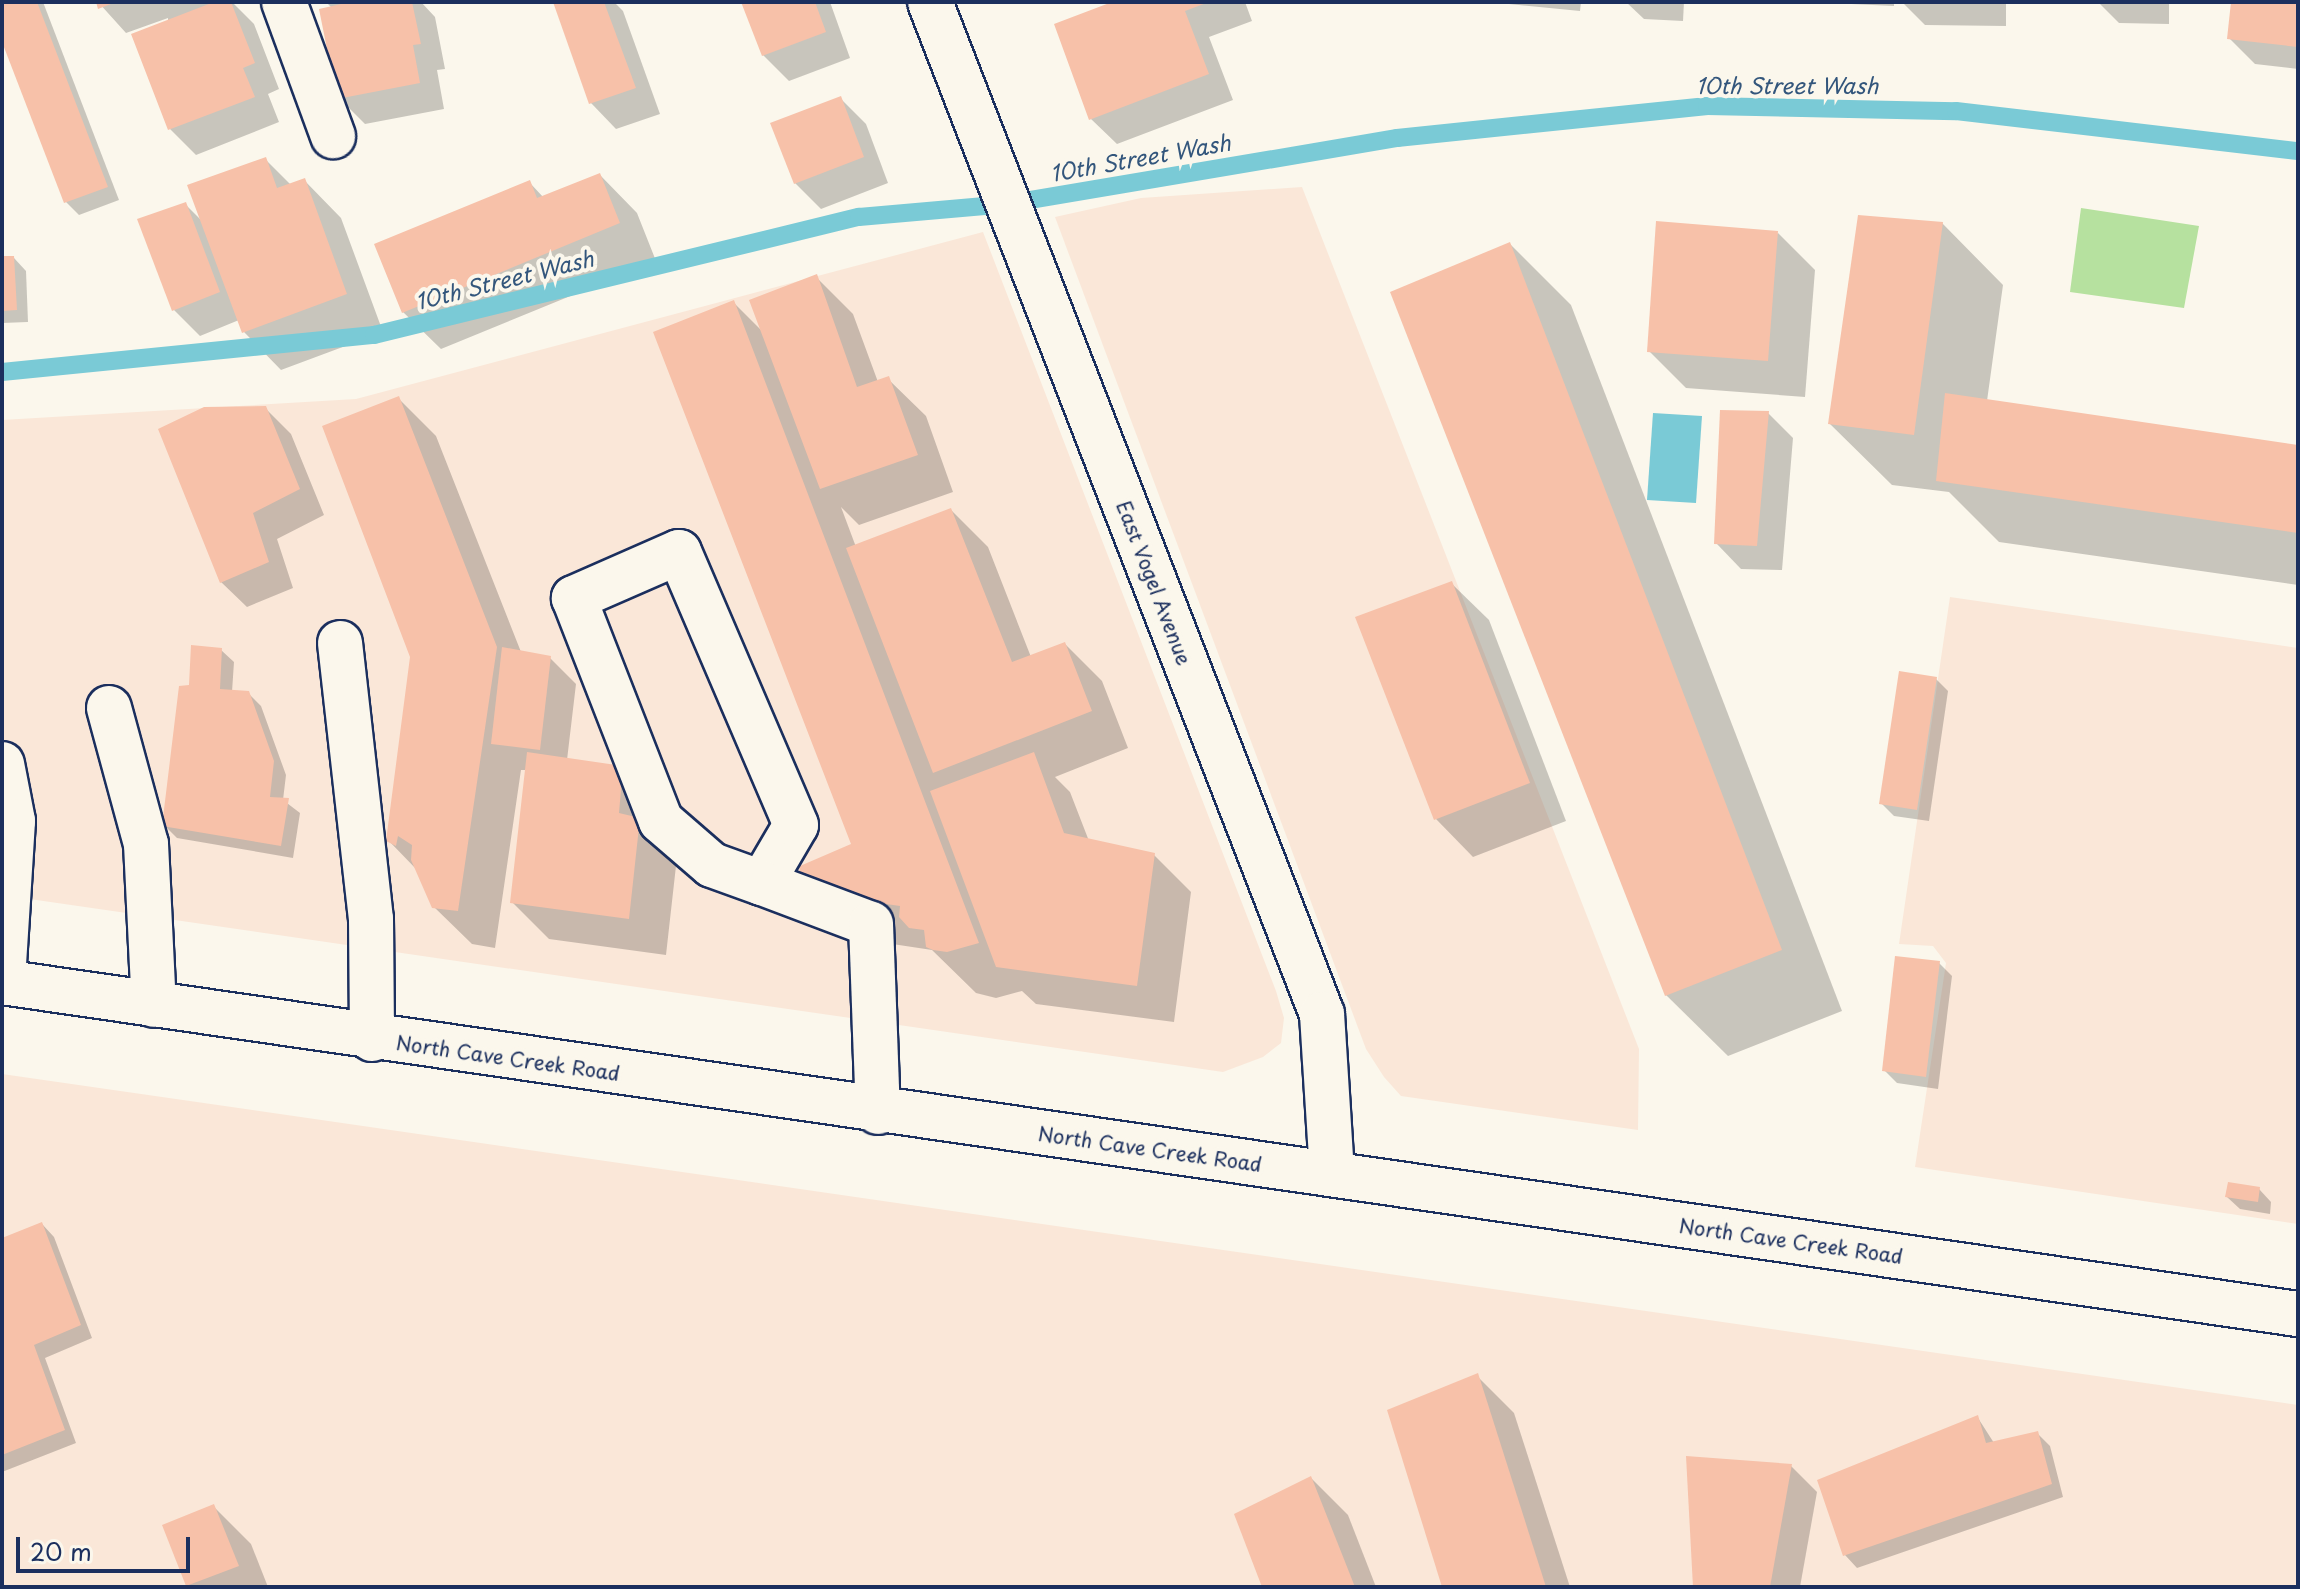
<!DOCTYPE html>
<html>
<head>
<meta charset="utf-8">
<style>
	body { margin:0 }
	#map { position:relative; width:2300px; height:1589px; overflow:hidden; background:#fbf7ec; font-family:"Playpen Sans",sans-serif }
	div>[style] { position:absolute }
	.built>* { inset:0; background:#fae7d8 }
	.green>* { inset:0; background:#b6e19f }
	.water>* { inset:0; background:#7acad6 }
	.shadow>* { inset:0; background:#0003 }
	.stream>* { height:18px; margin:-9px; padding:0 9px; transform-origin:9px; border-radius:9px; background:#7acad6 }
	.building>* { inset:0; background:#f7c1a9 }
	.roads { filter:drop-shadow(2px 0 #1b2f5e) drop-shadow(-2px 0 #1b2f5e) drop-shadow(0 2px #1b2f5e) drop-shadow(0 -2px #1b2f5e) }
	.minor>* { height:44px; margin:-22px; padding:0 22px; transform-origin:22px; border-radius:22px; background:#fbf7ec }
	.major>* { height:44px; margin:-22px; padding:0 22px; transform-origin:22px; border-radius:22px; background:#fbf7ec }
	span { translate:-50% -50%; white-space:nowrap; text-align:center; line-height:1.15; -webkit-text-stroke:8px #fbf7ec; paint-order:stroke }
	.street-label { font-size:20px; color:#1b2f5e }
	.water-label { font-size:22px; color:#33567c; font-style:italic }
	.frame { position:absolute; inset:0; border:4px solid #1b2f5e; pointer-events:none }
	.scale { position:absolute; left:16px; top:1537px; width:174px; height:36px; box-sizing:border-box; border:4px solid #1b2f5e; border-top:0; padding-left:10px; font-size:24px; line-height:28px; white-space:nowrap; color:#1b2f5e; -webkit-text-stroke:6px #fbf7ec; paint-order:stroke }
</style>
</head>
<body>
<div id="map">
	<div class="built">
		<div style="clip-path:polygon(1302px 187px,1639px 1049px,1638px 1130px,1401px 1096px,1384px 1077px,1366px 1049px,1055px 217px,1141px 198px)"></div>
		<div style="clip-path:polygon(983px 232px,1276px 991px,1284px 1018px,1281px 1043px,1263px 1057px,1223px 1072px,2px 895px,2px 420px,356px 399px)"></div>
		<div style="clip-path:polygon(1950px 597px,2298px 648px,2298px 1224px,1915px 1167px,1946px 963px,1933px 946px,1899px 944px)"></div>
		<div style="clip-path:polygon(2px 1074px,2298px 1405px,2298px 1587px,2px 1587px)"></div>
	</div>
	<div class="green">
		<div style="clip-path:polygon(2081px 208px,2199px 226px,2184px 308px,2070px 292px)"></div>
	</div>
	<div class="water">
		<div style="clip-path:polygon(1653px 413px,1702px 416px,1696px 503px,1647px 500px)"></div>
	</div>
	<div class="shadow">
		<div style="clip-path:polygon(2px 2px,43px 2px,119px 200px,79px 215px,66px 202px,2px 36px)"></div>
		<div style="clip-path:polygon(98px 2px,232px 2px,254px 24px,279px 89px,268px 94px,279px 122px,196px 155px,170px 129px,168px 18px,126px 33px)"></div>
		<div style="clip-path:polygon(326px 2px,421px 2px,435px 17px,445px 69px,437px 70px,444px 109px,365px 124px,339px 98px,332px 8px)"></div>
		<div style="clip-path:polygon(555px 2px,614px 2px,623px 11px,660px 114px,616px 129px,591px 103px)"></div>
		<div style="clip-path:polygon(744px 2px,830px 2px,850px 58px,789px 81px,763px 55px)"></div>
		<div style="clip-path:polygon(1118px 2px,1245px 2px,1252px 21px,1209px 37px,1233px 100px,1117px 144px,1091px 119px)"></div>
		<div style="clip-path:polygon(1489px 2px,1581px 2px,1580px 11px)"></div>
		<div style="clip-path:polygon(1626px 2px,1684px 2px,1683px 21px,1644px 19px)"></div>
		<div style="clip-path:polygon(1808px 2px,1894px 2px,1894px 6px)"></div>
		<div style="clip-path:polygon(1902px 2px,2006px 2px,2006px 26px,1925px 25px)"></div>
		<div style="clip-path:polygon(2098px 2px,2169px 2px,2169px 24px,2119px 23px)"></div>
		<div style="clip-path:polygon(2233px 2px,2298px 2px,2298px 69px,2255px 64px,2229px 38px)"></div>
		<div style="clip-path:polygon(840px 98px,866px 124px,888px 183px,821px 209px,795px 183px)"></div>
		<div style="clip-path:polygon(265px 159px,291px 185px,304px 180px,341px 218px,383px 332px,281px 370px,244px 332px,239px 320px,200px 336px,174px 310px,185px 204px,203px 222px)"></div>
		<div style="clip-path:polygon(600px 175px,637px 213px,656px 261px,441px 349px,403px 312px,530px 183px,544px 198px)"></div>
		<div style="clip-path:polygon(1942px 223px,2003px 285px,1987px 401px,2298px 447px,2298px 585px,1999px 542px,1949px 492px,1892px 485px,1830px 424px)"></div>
		<div style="clip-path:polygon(1778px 233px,1815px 270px,1805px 397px,1686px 388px,1649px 351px)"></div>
		<div style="clip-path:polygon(1510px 244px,1571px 305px,1842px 1011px,1728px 1056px,1666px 995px)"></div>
		<div style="clip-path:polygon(2px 258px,14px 258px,26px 271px,28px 322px,2px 323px)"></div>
		<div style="clip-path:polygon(816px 277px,853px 314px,878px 382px,888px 379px,926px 416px,953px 492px,859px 525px,841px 507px,856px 547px,951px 510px,988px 547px,1031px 657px,1065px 644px,1102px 681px,1128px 748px,1055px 777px,1070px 792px,1089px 841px,1154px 855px,1191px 892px,1174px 1022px,1036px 1004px,1022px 991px,996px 998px,976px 993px,932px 950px,846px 937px,854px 845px,733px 302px,762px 331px)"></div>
		<div style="clip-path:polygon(398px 398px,436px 436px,521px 652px,550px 658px,576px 684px,567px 760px,622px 768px,677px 857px,666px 955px,549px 939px,512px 902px,527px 770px,521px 770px,495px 948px,472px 944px,434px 907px,418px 871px,388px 840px,412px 657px)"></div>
		<div style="clip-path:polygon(265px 408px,291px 434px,324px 515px,277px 539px,293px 588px,247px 607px,221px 582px)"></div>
		<div style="clip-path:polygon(1768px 413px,1793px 438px,1782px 570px,1741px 569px,1716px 543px)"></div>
		<div style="clip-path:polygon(1451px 583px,1489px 620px,1566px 821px,1473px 857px,1436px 819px)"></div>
		<div style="clip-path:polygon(221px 650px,234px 662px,232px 692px,248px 693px,261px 706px,286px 775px,283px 800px,300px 813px,293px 858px,177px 838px,164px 825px,191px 687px)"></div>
		<div style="clip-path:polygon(1936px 679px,1948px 691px,1929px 821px,1894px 816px,1881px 803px)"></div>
		<div style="clip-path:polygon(1939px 963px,1952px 976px,1938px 1089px,1897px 1083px,1884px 1070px)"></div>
		<div style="clip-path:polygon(2259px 1189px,2271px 1202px,2270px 1214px,2240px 1209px,2227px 1197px)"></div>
		<div style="clip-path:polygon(42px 1224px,54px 1237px,92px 1338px,45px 1358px,76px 1443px,2px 1472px,2px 1240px)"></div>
		<div style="clip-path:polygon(1477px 1376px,1514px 1413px,1570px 1587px,1444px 1587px)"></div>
		<div style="clip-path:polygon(1978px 1418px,1994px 1443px,2037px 1433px,2050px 1446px,2063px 1497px,1857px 1568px,1845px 1555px)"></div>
		<div style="clip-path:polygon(1791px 1466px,1817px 1492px,1800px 1587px,1695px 1587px)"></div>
		<div style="clip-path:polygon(1311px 1478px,1348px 1515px,1376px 1587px,1264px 1587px)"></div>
		<div style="clip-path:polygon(213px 1506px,251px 1544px,268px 1587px,188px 1585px)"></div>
	</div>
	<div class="stream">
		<div style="left:2px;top:372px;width:374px;rotate:-5.7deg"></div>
		<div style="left:374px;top:335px;width:499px;rotate:-13.7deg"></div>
		<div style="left:859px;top:217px;width:149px;rotate:-5deg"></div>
		<div style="left:1007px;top:204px;width:396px;rotate:-9.6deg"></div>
		<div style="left:1397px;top:138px;width:312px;rotate:-5.9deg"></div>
		<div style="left:1707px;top:106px;width:249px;rotate:1.2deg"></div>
		<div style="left:1956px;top:111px;width:344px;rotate:6.7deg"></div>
	</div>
	<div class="building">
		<div style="clip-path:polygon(2px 2px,37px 2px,108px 187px,64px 203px,2px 42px)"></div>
		<div style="clip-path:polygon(96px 2px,116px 2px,98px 9px)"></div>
		<div style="clip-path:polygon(214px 2px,231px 2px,255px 63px,243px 68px,255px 97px,168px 130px,131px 34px)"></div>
		<div style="clip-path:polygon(350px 2px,412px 2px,421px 44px,413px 45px,420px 83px,337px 99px,319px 9px)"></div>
		<div style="clip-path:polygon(553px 2px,604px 2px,636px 88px,589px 104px)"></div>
		<div style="clip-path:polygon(741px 2px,815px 2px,826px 32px,762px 56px)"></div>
		<div style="clip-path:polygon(1112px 2px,1209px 2px,1185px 11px,1209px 74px,1089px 120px,1054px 24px)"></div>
		<div style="clip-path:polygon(2231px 2px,2298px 2px,2298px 47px,2227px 39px)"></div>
		<div style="clip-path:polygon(841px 96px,864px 157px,794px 184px,770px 123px)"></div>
		<div style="clip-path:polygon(266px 157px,277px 188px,305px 178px,347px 294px,242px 333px,187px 185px)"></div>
		<div style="clip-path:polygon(600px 173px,620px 223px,402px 313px,374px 244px,530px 180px,537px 198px)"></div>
		<div style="clip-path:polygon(186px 202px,220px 292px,172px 311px,137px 219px)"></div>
		<div style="clip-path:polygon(1858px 215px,1943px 222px,1914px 435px,1828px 424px)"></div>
		<div style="clip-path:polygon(1656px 221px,1778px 231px,1768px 361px,1647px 352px)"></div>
		<div style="clip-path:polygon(1510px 242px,1782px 950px,1665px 996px,1390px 292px)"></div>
		<div style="clip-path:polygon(2px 256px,14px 256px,17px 310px,2px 311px)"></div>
		<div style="clip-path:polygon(817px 274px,857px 387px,889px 376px,918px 455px,820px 489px,749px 300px)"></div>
		<div style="clip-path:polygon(734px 300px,979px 943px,947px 952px,933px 950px,926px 947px,924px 930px,909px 928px,899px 917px,900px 906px,797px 891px,800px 866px,851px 844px,653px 332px)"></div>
		<div style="clip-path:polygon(1945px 393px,2298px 445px,2298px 533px,1936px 481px)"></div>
		<div style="clip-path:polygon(399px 396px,497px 647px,458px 911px,432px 908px,411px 860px,412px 845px,398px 836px,396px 846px,386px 841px,410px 657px,322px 426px)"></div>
		<div style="clip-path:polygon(266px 406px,300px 489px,253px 513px,269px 562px,220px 583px,158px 429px,204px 407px)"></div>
		<div style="clip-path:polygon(1720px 410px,1769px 411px,1757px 546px,1714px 544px)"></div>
		<div style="clip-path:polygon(951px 508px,1012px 662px,1065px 642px,1092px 711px,933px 773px,846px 548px)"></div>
		<div style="clip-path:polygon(1452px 581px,1530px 783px,1434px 820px,1355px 617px)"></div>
		<div style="clip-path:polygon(191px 645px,222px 648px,220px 689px,249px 691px,274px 761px,270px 797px,289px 798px,281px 846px,162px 826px,179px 686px,189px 685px)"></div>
		<div style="clip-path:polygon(502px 647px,551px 656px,540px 750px,491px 744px)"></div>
		<div style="clip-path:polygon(1899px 671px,1937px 677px,1917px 810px,1879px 804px)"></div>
		<div style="clip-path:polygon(527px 752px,623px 766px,619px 813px,640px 818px,629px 919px,510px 903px)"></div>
		<div style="clip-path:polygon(1034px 752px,1064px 833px,1155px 853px,1137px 986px,996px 967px,930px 791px)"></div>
		<div style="clip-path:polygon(1895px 956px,1940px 961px,1926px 1077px,1882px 1071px)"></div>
		<div style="clip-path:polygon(2228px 1182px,2260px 1187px,2258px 1202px,2225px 1197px)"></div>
		<div style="clip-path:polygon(42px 1222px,81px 1325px,34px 1345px,65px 1430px,2px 1455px,2px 1238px)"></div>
		<div style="clip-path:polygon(1478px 1373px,1546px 1587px,1442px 1587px,1387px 1410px)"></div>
		<div style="clip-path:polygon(1978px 1415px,1986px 1443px,2038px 1431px,2052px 1484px,1843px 1556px,1817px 1480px)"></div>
		<div style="clip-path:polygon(1686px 1456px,1792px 1464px,1770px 1587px,1693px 1587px)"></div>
		<div style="clip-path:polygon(1311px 1476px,1355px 1587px,1262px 1587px,1234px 1514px)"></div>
		<div style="clip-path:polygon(214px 1504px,239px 1566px,186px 1586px,162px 1525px)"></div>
	</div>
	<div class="roads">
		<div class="minor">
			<div style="left:284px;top:2px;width:143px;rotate:69.9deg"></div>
			<div style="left:930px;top:2px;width:1085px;rotate:68.83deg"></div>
			<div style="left:1322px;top:1014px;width:160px;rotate:86.4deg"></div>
			<div style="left:340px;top:643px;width:278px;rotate:83.6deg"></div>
			<div style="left:371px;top:919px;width:120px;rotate:89.5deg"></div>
			<div style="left:109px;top:708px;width:141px;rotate:74.8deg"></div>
			<div style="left:146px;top:844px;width:161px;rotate:87.2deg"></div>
			<div style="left:2px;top:764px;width:58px;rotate:79.1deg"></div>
			<div style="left:13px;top:821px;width:161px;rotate:93.6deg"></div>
			<div style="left:762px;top:883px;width:67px;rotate:-59.6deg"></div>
			<div style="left:796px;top:825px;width:297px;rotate:-113.2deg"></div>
			<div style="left:679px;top:552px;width:115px;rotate:156.3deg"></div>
			<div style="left:574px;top:598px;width:239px;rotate:68.7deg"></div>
			<div style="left:661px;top:821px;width:67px;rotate:40.8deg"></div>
			<div style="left:712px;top:865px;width:53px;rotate:19.8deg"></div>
			<div style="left:762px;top:883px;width:116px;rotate:20.6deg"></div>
			<div style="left:871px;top:924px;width:188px;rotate:87.9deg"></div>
		</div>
		<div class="major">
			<div style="left:2px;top:982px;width:2320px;rotate:8.23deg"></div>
		</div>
	</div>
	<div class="street-label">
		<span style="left:1154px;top:583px;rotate:69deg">East Vogel Avenue</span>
		<span style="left:508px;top:1058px;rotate:8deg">North Cave Creek Road</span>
		<span style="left:1150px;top:1149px;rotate:8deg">North Cave Creek Road</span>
		<span style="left:1791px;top:1241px;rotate:8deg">North Cave Creek Road</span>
	</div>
	<div class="water-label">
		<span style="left:1787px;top:85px">10th Street Wash</span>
		<span style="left:1140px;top:157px;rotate:-10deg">10th Street Wash</span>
		<span style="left:504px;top:279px;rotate:-14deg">10th Street Wash</span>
	</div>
	<div class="frame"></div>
	<div class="scale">20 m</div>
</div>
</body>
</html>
